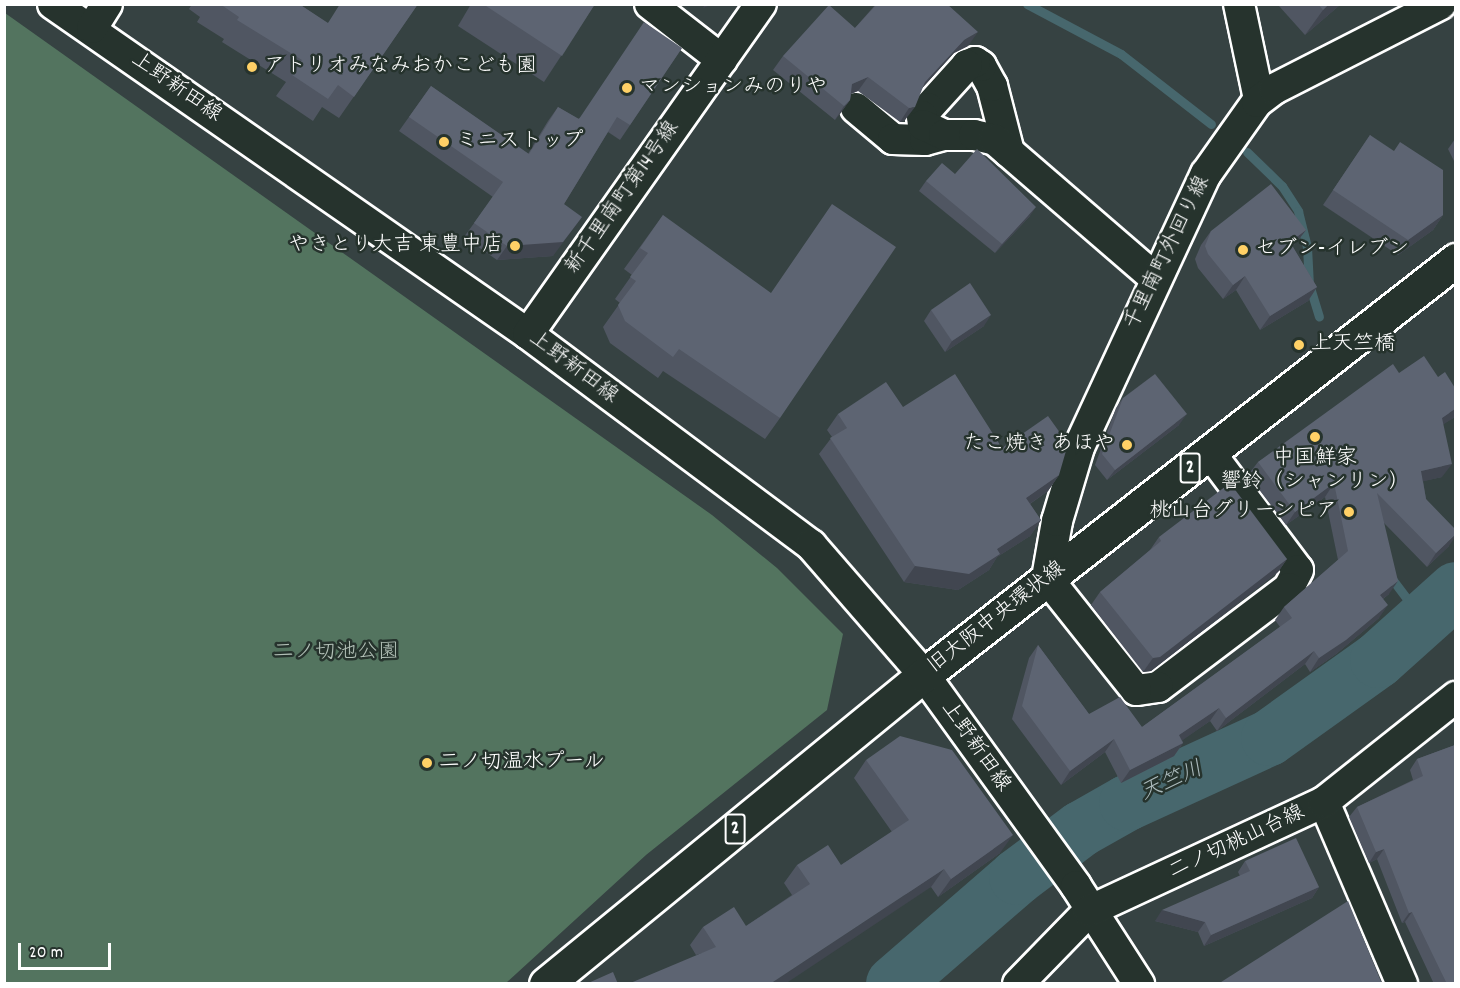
<!DOCTYPE html>
<html>
<head>
<meta charset="utf-8">
<style>
	body { margin:0 }
	#map { position:relative; width:1460px; height:988px; overflow:hidden; background:#364242; font-family:Dekko,"Klee One",sans-serif }
	div>[style] { position:absolute }
	.green>* { inset:0; background:#53745f }
	.stream>* { height:9px; margin:-4.5px; padding:0 4.5px; transform-origin:4.5px; border-radius:4.5px; background:#47676d }
	.river>* { height:56px; margin:-28px; padding:0 28px; transform-origin:28px; border-radius:28px; background:#47676d }
	.roads { filter:drop-shadow(2px 0 #fff) drop-shadow(-2px 0 #fff) drop-shadow(0 2px #fff) drop-shadow(0 -2px #fff) }
	.minor>* { height:30px; margin:-15px; padding:0 15px; transform-origin:15px; border-radius:15px; background:#26332d }
	.major>* { height:33px; margin:-16.5px; padding:0 16.5px; transform-origin:16.5px; border-radius:16.5px; background:#26332d }
	.wall>* { inset:0; background:#505662 }
	.shaded-wall>* { inset:0; background:#414650 }
	.building>* { inset:0; background:#5d6472 }
	.dots>* { width:16px; height:16px; translate:-50% -50%; box-sizing:border-box; border:3px solid #26332d; border-radius:50% }
	span { translate:-50% -50%; white-space:nowrap; text-align:center; line-height:1.15; -webkit-text-stroke:5px #26332d; paint-order:stroke }
	.shield-label span { padding:2px 4px; background:#26332d; border:2px solid; border-radius:4px; -webkit-text-stroke-width:0 }
	.shield-label { font-size:20px; color:#fff; font-weight:700 }
	.poi-label { font-size:21px; color:#fff }
	.left { translate:0 -50%; text-align:left }
	.right { translate:-100% -50%; text-align:right }
	.street-label { font-size:21px; color:#fff }
	.park-label { font-size:21px; color:#b2c0b7 }
	.water-label { font-size:22px; color:#acbbbd; font-style:italic }
	.frame { position:absolute; inset:0; border:6px solid #fff; pointer-events:none }
	.scale { position:absolute; left:18px; top:943px; width:93px; height:27px; box-sizing:border-box; border:3px solid #fff; border-top:0; padding-left:8px; font-size:18px; line-height:21px; white-space:nowrap; color:#fff; -webkit-text-stroke:4px #26332d; paint-order:stroke }
</style>
</head>
<body>
<div id="map">
	<div class="green">
		<div style="clip-path:polygon(5px 13px,712px 515px,777px 568px,843px 634px,827px 710px,646px 855px,506px 983px,5px 983px)"></div>
	</div>
	<div class="stream">
		<div style="left:1027px;top:4px;width:106px;rotate:28deg"></div>
		<div style="left:1121px;top:54px;width:114px;rotate:37.9deg"></div>
		<div style="left:1247px;top:152px;width:49px;rotate:44.2deg"></div>
		<div style="left:1282px;top:186px;width:30px;rotate:57deg"></div>
		<div style="left:1298px;top:211px;width:37px;rotate:76deg"></div>
		<div style="left:1307px;top:247px;width:37px;rotate:87deg"></div>
		<div style="left:1309px;top:284px;width:34px;rotate:73deg"></div>
		<div style="left:1389px;top:575px;width:56px;rotate:52.9deg"></div>
	</div>
	<div class="river">
		<div style="left:894px;top:984px;width:163px;rotate:-41deg"></div>
		<div style="left:1017px;top:877px;width:80px;rotate:-36.9deg"></div>
		<div style="left:1081px;top:829px;width:53px;rotate:-29.5deg"></div>
		<div style="left:1127px;top:803px;width:156px;rotate:-24.6deg"></div>
		<div style="left:1269px;top:738px;width:134px;rotate:-35.6deg"></div>
		<div style="left:1378px;top:660px;width:105px;rotate:-41.9deg"></div>
	</div>
	<div class="roads">
		<div class="minor">
			<div style="left:53px;top:4px;width:578px;rotate:34.79deg"></div>
			<div style="left:528px;top:334px;width:353px;rotate:36.7deg"></div>
			<div style="left:811px;top:545px;width:172px;rotate:49deg"></div>
			<div style="left:924px;top:675px;width:260px;rotate:54.2deg"></div>
			<div style="left:1076px;top:886px;width:117px;rotate:57.3deg"></div>
			<div style="left:650px;top:4px;width:91px;rotate:37.9deg"></div>
			<div style="left:1239px;top:4px;width:97px;rotate:78.1deg"></div>
			<div style="left:92px;top:28px;width:28px;rotate:-58deg"></div>
			<div style="left:856px;top:108px;width:48px;rotate:40deg"></div>
			<div style="left:893px;top:139px;width:32px;rotate:2deg"></div>
			<div style="left:925px;top:140px;width:20px;rotate:-15deg"></div>
			<div style="left:1009px;top:152px;width:68px;rotate:-104.4deg"></div>
			<div style="left:992px;top:86px;width:23px;rotate:-119deg"></div>
			<div style="left:981px;top:66px;width:7px;rotate:-146deg"></div>
			<div style="left:975px;top:62px;width:9px;rotate:159deg"></div>
			<div style="left:967px;top:65px;width:58px;rotate:132.2deg"></div>
			<div style="left:928px;top:108px;width:10px;rotate:127deg"></div>
			<div style="left:922px;top:116px;width:9px;rotate:84deg"></div>
			<div style="left:923px;top:125px;width:23px;rotate:25deg"></div>
			<div style="left:944px;top:135px;width:30px"></div>
			<div style="left:974px;top:135px;width:22px;rotate:13deg"></div>
			<div style="left:995px;top:140px;width:211px;rotate:40.8deg"></div>
			<div style="left:528px;top:334px;width:404px;rotate:-54.8deg"></div>
			<div style="left:1210px;top:453px;width:146px;rotate:53.1deg"></div>
			<div style="left:1298px;top:570px;width:20px;rotate:117deg"></div>
			<div style="left:1289px;top:588px;width:164px;rotate:142.9deg"></div>
			<div style="left:1158px;top:687px;width:22px;rotate:172deg"></div>
			<div style="left:1136px;top:690px;width:143px;rotate:-128.5deg"></div>
			<div style="left:1047px;top:578px;width:58px;rotate:-80deg"></div>
			<div style="left:1057px;top:521px;width:77px;rotate:-73.4deg"></div>
			<div style="left:1079px;top:447px;width:301px;rotate:-65.1deg"></div>
			<div style="left:1206px;top:174px;width:88px;rotate:-54.7deg"></div>
			<div style="left:1257px;top:102px;width:21px;rotate:-37deg"></div>
			<div style="left:1274px;top:89px;width:187px;rotate:-27deg"></div>
			<div style="left:1324px;top:802px;width:198px;rotate:66.8deg"></div>
			<div style="left:1018px;top:984px;width:102px;rotate:-45.8deg"></div>
			<div style="left:1089px;top:911px;width:259px;rotate:-24.9deg"></div>
			<div style="left:1324px;top:802px;width:169px;rotate:-38.5deg"></div>
		</div>
		<div class="major">
			<div style="left:546px;top:984px;width:488px;rotate:-39.3deg"></div>
			<div style="left:924px;top:675px;width:675px;rotate:-37.96deg"></div>
		</div>
	</div>
	<div class="wall">
		<div style="clip-path:polygon(192px 4px,299px 4px,327px 23px,418px 4px,339px 118px,322px 107px,313px 121px,276px 96px,286px 82px,222px 42px,224px 39px,197px 22px,200px 17px,189px 9px)"></div>
		<div style="clip-path:polygon(471px 4px,595px 4px,544px 82px,458px 26px)"></div>
		<div style="clip-path:polygon(876px 4px,947px 4px,968px 46px,954px 53px,922px 88px,905px 120px,900px 122px,858px 91px,851px 94px,850px 100px,835px 120px,773px 70px,783px 56px,855px 28px)"></div>
		<div style="clip-path:polygon(1280px 4px,1341px 4px,1305px 35px,1279px 6px)"></div>
		<div style="clip-path:polygon(682px 48px,620px 140px,608px 132px,564px 204px,553px 256px,497px 260px,464px 237px,493px 197px,399px 131px,431px 86px,528px 154px,548px 121px,558px 107px,578px 119px)"></div>
		<div style="clip-path:polygon(1370px 135px,1443px 215px,1433px 230px,1398px 255px,1323px 205px)"></div>
		<div style="clip-path:polygon(1455px 139px,1455px 163px,1448px 149px)"></div>
		<div style="clip-path:polygon(955px 174px,1030px 216px,995px 253px,919px 191px,926px 181px)"></div>
		<div style="clip-path:polygon(663px 215px,780px 418px,765px 439px,663px 371px,658px 378px,610px 343px,603px 327px,620px 303px,615px 299px,632px 275px,624px 269px)"></div>
		<div style="clip-path:polygon(1306px 230px,1296px 243px,1292px 246px,1317px 287px,1308px 301px,1260px 330px,1236px 290px,1223px 299px,1198px 268px,1195px 259px,1201px 245px,1211px 231px)"></div>
		<div style="clip-path:polygon(931px 310px,984px 326px,945px 352px,924px 321px)"></div>
		<div style="clip-path:polygon(1399px 373px,1455px 417px,1443px 424px,1442px 477px,1423px 481px,1426px 499px,1449px 546px,1427px 567px,1384px 523px,1389px 594px,1383px 599px,1379px 618px,1336px 654px,1310px 672px,1305px 664px,1217px 731px,1210px 721px,1182px 740px,1183px 743px,1174px 756px,1121px 783px,1105px 752px,1061px 785px,1012px 719px,1029px 658px,1038px 645px,1089px 714px,1142px 727px,1280px 627px,1275px 620px,1284px 607px,1338px 560px,1325px 497px,1286px 525px,1248px 475px,1258px 462px)"></div>
		<div style="clip-path:polygon(1123px 398px,1179px 425px,1107px 480px,1095px 465px,1116px 408px)"></div>
		<div style="clip-path:polygon(903px 407px,1002px 448px,1059px 475px,1048px 491px,1030px 504px,1041px 520px,1030px 536px,997px 557px,989px 570px,958px 590px,904px 582px,819px 454px,832px 437px,827px 430px,838px 414px)"></div>
		<div style="clip-path:polygon(1159px 537px,1287px 559px,1278px 572px,1151px 671px,1143px 672px,1091px 605px,1100px 592px,1150px 550px)"></div>
		<div style="clip-path:polygon(1455px 745px,1455px 984px,1434px 984px,1405px 922px,1402px 923px,1377px 859px,1369px 863px,1349px 817px,1357px 807px,1413px 780px,1410px 770px,1417px 759px)"></div>
		<div style="clip-path:polygon(866px 760px,1000px 853px,938px 897px,931px 887px,696px 955px,690px 945px,703px 927px,746px 926px,792px 895px,784px 883px,797px 865px,841px 865px,892px 832px,854px 778px)"></div>
		<div style="clip-path:polygon(1245px 861px,1319px 887px,1312px 898px,1204px 946px,1198px 932px,1155px 921px,1240px 876px,1238px 872px)"></div>
	</div>
	<div class="shaded-wall">
		<div style="clip-path:polygon(705px 4px,713px 4px,703px 8px)"></div>
		<div style="clip-path:polygon(1329px 4px,1341px 4px,1305px 35px,1323px 10px)"></div>
		<div style="clip-path:polygon(978px 32px,968px 46px,954px 53px,915px 96px,925px 82px,964px 40px)"></div>
		<div style="clip-path:polygon(868px 77px,858px 91px,842px 97px,852px 84px)"></div>
		<div style="clip-path:polygon(850px 100px,840px 114px,835px 120px,844px 106px)"></div>
		<div style="clip-path:polygon(915px 107px,905px 120px,900px 122px,909px 108px)"></div>
		<div style="clip-path:polygon(1036px 207px,1030px 216px,995px 253px,1002px 244px)"></div>
		<div style="clip-path:polygon(1443px 215px,1433px 230px,1398px 255px,1408px 240px)"></div>
		<div style="clip-path:polygon(582px 217px,553px 256px,497px 260px,507px 246px)"></div>
		<div style="clip-path:polygon(1306px 230px,1296px 243px,1280px 256px,1290px 242px)"></div>
		<div style="clip-path:polygon(1245px 276px,1236px 290px,1223px 299px,1233px 285px)"></div>
		<div style="clip-path:polygon(1317px 287px,1308px 301px,1260px 330px,1270px 316px)"></div>
		<div style="clip-path:polygon(991px 315px,984px 326px,945px 352px,952px 341px)"></div>
		<div style="clip-path:polygon(1455px 409px,1455px 417px,1433px 431px,1442px 418px)"></div>
		<div style="clip-path:polygon(1187px 414px,1179px 425px,1107px 480px,1115px 470px)"></div>
		<div style="clip-path:polygon(1452px 464px,1442px 477px,1412px 484px,1421px 471px)"></div>
		<div style="clip-path:polygon(1059px 475px,1048px 491px,1015px 514px,1026px 498px)"></div>
		<div style="clip-path:polygon(1334px 483px,1325px 497px,1286px 525px,1295px 512px)"></div>
		<div style="clip-path:polygon(1041px 520px,1030px 536px,997px 557px,989px 570px,958px 590px,904px 582px,915px 566px,997px 549px)"></div>
		<div style="clip-path:polygon(1455px 535px,1455px 537px,1449px 546px,1427px 567px,1436px 553px)"></div>
		<div style="clip-path:polygon(1287px 559px,1278px 572px,1151px 671px,1143px 672px,1153px 658px)"></div>
		<div style="clip-path:polygon(1398px 581px,1389px 594px,1371px 608px,1380px 595px)"></div>
		<div style="clip-path:polygon(1388px 605px,1379px 618px,1336px 654px,1310px 672px,1319px 658px)"></div>
		<div style="clip-path:polygon(1314px 651px,1305px 664px,1217px 731px,1226px 718px)"></div>
		<div style="clip-path:polygon(1219px 708px,1210px 721px,1170px 749px,1179px 735px)"></div>
		<div style="clip-path:polygon(1114px 739px,1105px 752px,1061px 785px,1070px 771px)"></div>
		<div style="clip-path:polygon(1183px 743px,1174px 756px,1121px 783px,1130px 770px)"></div>
		<div style="clip-path:polygon(1013px 835px,1000px 853px,938px 897px,951px 879px)"></div>
		<div style="clip-path:polygon(1384px 849px,1377px 859px,1369px 863px,1376px 852px)"></div>
		<div style="clip-path:polygon(944px 869px,931px 887px,785px 984px,770px 984px)"></div>
		<div style="clip-path:polygon(1319px 887px,1312px 898px,1204px 946px,1211px 935px)"></div>
		<div style="clip-path:polygon(1162px 910px,1205px 922px,1198px 932px,1155px 921px)"></div>
		<div style="clip-path:polygon(1412px 912px,1405px 922px,1402px 923px,1409px 913px)"></div>
	</div>
	<div class="building">
		<div style="clip-path:polygon(220px 4px,299px 4px,328px 23px,340px 4px,418px 4px,354px 97px,338px 85px,328px 99px,292px 75px,302px 60px,237px 20px,239px 17px)"></div>
		<div style="clip-path:polygon(483px 4px,595px 4px,562px 56px)"></div>
		<div style="clip-path:polygon(877px 4px,947px 4px,978px 32px,964px 40px,925px 82px,915px 107px,909px 108px,868px 77px,852px 84px,850px 100px,844px 106px,783px 56px,829px 5px,855px 28px)"></div>
		<div style="clip-path:polygon(1318px 4px,1329px 4px,1323px 10px)"></div>
		<div style="clip-path:polygon(644px 22px,682px 48px,630px 125px,617px 117px,564px 204px,582px 217px,563px 242px,507px 246px,474px 223px,503px 182px,409px 117px,431px 86px,529px 154px,558px 107px,579px 119px)"></div>
		<div style="clip-path:polygon(1370px 135px,1394px 151px,1400px 142px,1443px 170px,1443px 215px,1408px 240px,1333px 190px)"></div>
		<div style="clip-path:polygon(977px 149px,1036px 207px,1002px 244px,926px 181px,942px 163px,955px 174px)"></div>
		<div style="clip-path:polygon(1271px 184px,1306px 230px,1290px 242px,1317px 287px,1270px 316px,1245px 276px,1233px 285px,1208px 254px,1205px 246px,1211px 231px)"></div>
		<div style="clip-path:polygon(832px 204px,896px 247px,780px 418px,679px 349px,673px 357px,625px 321px,618px 305px,636px 281px,630px 277px,648px 253px,640px 248px,663px 215px,771px 293px)"></div>
		<div style="clip-path:polygon(970px 283px,991px 315px,952px 341px,931px 310px)"></div>
		<div style="clip-path:polygon(1424px 356px,1438px 377px,1445px 372px,1455px 388px,1455px 409px,1442px 418px,1452px 464px,1421px 471px,1426px 499px,1455px 529px,1455px 535px,1436px 553px,1377px 493px,1398px 581px,1380px 595px,1388px 605px,1346px 640px,1319px 658px,1314px 651px,1226px 718px,1219px 708px,1179px 735px,1183px 743px,1130px 770px,1114px 739px,1070px 771px,1022px 706px,1038px 645px,1089px 714px,1120px 697px,1142px 727px,1292px 618px,1284px 607px,1348px 551px,1334px 483px,1295px 512px,1258px 462px,1393px 364px,1399px 373px)"></div>
		<div style="clip-path:polygon(955px 374px,1002px 448px,1048px 416px,1068px 444px,1059px 475px,1026px 498px,1041px 520px,997px 549px,1000px 554px,969px 574px,915px 566px,830px 438px,847px 428px,838px 414px,886px 382px,903px 407px)"></div>
		<div style="clip-path:polygon(1155px 374px,1187px 414px,1115px 470px,1102px 454px,1123px 398px)"></div>
		<div style="clip-path:polygon(1230px 483px,1287px 559px,1160px 657px,1153px 658px,1100px 592px,1161px 541px,1159px 537px)"></div>
		<div style="clip-path:polygon(900px 736px,952px 750px,1013px 835px,951px 879px,944px 869px,770px 984px,628px 984px,716px 947px,703px 927px,734px 907px,746px 926px,810px 884px,797px 865px,828px 845px,841px 865px,909px 820px,866px 760px)"></div>
		<div style="clip-path:polygon(1455px 745px,1455px 984px,1447px 984px,1412px 912px,1409px 913px,1384px 849px,1376px 852px,1357px 807px,1423px 776px,1417px 759px)"></div>
		<div style="clip-path:polygon(1296px 838px,1319px 887px,1211px 935px,1205px 922px,1162px 910px,1250px 871px,1245px 861px)"></div>
		<div style="clip-path:polygon(1348px 901px,1382px 984px,1218px 984px)"></div>
		<div style="clip-path:polygon(613px 972px,618px 984px,586px 984px)"></div>
	</div>
	<div class="dots">
		<div style="left:252px;top:67px;background:#ffd166"></div>
		<div style="left:627px;top:88px;background:#ffd166"></div>
		<div style="left:444px;top:142px;background:#ffd166"></div>
		<div style="left:515px;top:246px;background:#ffd166"></div>
		<div style="left:1243px;top:250px;background:#ffd166"></div>
		<div style="left:1299px;top:345px;background:#ffd166"></div>
		<div style="left:1315px;top:437px;background:#ffd166"></div>
		<div style="left:1127px;top:445px;background:#ffd166"></div>
		<div style="left:1349px;top:512px;background:#ffd166"></div>
		<div style="left:427px;top:763px;background:#ffd166"></div>
	</div>
	<div class="shield-label">
		<span style="left:1190px;top:468px">2</span>
		<span style="left:735px;top:829px">2</span>
	</div>
	<div class="poi-label">
		<span class="left" style="left:264px;top:67px">アトリオみなみおかこども園</span>
		<span class="left" style="left:639px;top:88px">マンションみのりや</span>
		<span class="left" style="left:456px;top:142px">ミニストップ</span>
		<span class="right" style="left:503px;top:246px">やきとり大吉 東豊中店</span>
		<span class="left" style="left:1255px;top:250px">セブン-イレブン</span>
		<span class="left" style="left:1311px;top:345px">上天竺橋</span>
		<span class="right" style="left:1115px;top:445px">たこ焼き あほや</span>
		<span style="left:1315px;top:471px">中国鮮家<br>響鈴（シャンリン）</span>
		<span class="right" style="left:1337px;top:512px">桃山台グリーンピア</span>
		<span class="left" style="left:439px;top:763px">二ノ切温水プール</span>
	</div>
	<div class="street-label">
		<span style="left:176px;top:88px;rotate:35deg">上野新田線</span>
		<span style="left:623px;top:198px;rotate:-55deg">新千里南町第14号線</span>
		<span style="left:1168px;top:253px;rotate:-64deg">千里南町外回り線</span>
		<span style="left:573px;top:368px;rotate:37deg">上野新田線</span>
		<span style="left:997px;top:618px;rotate:-38deg">旧大阪中央環状線</span>
		<span style="left:975px;top:747px;rotate:55deg">上野新田線</span>
		<span style="left:1237px;top:843px;rotate:-25deg">二ノ切桃山台線</span>
	</div>
	<div class="park-label">
		<span style="left:336px;top:653px">二ノ切池公園</span>
	</div>
	<div class="water-label">
		<span style="left:1172px;top:782px;rotate:-24deg">天竺川</span>
	</div>
	<div class="frame"></div>
	<div class="scale">20 m</div>
</div>
</body>
</html>
